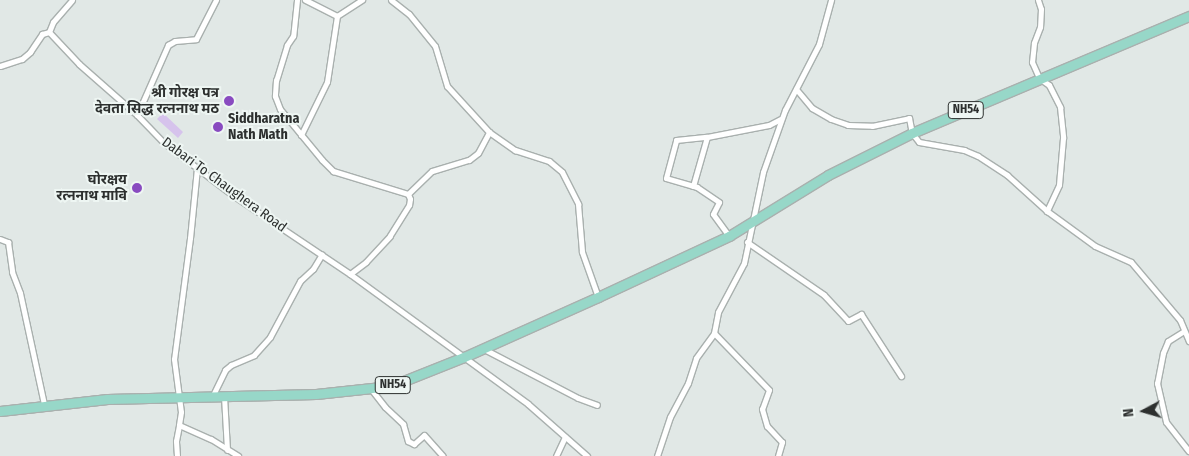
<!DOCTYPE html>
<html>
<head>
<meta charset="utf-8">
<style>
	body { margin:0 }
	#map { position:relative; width:1189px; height:456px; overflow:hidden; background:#e1e8e6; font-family:"Fira Sans Condensed","Noto Sans Devanagari",sans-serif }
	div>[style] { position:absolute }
	.green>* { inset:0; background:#d6c3ec }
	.roads { filter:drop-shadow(1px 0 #a9b0ae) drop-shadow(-1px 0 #a9b0ae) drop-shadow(0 1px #a9b0ae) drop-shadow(0 -1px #a9b0ae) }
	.street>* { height:5px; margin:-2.5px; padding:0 2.5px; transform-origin:2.5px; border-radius:2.5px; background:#fff }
	.primary>* { height:9px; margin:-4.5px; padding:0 4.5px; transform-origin:4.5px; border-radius:4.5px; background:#97d7c8 }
	.dots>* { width:14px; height:14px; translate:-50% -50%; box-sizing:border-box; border:2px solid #eef6f3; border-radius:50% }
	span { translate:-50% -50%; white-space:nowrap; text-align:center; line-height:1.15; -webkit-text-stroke:4px #eef6f3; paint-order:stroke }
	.shield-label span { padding:1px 4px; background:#eef6f3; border:1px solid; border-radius:4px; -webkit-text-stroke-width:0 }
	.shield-label { font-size:12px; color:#2d302f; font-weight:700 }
	.poi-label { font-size:14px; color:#2d302f; font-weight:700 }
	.right { translate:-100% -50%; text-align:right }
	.left { translate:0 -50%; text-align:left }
	.street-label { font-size:14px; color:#2d302f }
	.north { position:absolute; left:1119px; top:386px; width:50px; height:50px; -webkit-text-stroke:4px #eef6f3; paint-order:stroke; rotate:264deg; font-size:14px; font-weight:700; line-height:20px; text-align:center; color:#2d302f }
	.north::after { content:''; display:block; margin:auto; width:18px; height:22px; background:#2d302f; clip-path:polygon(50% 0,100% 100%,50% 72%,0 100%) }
</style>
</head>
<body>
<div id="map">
	<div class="green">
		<div style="clip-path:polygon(163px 113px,183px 132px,178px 138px,157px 119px)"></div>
	</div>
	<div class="roads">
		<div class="street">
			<div style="left:297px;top:0;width:36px;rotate:96deg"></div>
			<div style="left:293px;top:36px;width:11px;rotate:124deg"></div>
			<div style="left:287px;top:45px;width:37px;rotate:107deg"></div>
			<div style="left:276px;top:80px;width:16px;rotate:94deg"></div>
			<div style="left:275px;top:96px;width:14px;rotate:69deg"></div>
			<div style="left:280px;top:109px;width:66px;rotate:50.5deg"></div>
			<div style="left:322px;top:160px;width:16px;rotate:45deg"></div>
			<div style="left:333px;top:171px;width:78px;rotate:17deg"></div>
			<div style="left:408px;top:194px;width:5px;rotate:68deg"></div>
			<div style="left:410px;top:199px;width:6px;rotate:99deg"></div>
			<div style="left:409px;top:205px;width:36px;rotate:122deg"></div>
			<div style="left:390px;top:236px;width:35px;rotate:133deg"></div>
			<div style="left:366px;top:262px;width:20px;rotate:143deg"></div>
			<div style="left:391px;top:0;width:23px;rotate:38deg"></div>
			<div style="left:409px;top:14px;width:41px;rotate:50.9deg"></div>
			<div style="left:435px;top:46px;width:42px;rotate:73.3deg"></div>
			<div style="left:447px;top:86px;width:62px;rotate:47.6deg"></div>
			<div style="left:489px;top:132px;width:32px;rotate:35deg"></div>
			<div style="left:515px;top:150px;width:36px;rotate:18deg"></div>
			<div style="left:549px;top:161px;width:17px;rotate:40deg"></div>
			<div style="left:562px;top:172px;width:36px;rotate:63deg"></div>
			<div style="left:578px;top:204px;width:48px;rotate:85.2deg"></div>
			<div style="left:582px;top:252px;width:48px;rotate:70.4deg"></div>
			<div style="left:1038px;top:0;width:9px;rotate:72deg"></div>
			<div style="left:1041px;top:9px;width:18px;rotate:93deg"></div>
			<div style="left:1040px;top:27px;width:17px;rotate:111deg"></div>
			<div style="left:1034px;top:43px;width:19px;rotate:96deg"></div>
			<div style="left:1032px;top:62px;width:17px;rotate:66deg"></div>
			<div style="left:1039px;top:78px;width:12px;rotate:35deg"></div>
			<div style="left:1049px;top:85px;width:25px;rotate:63deg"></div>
			<div style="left:1060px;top:107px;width:31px;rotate:84deg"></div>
			<div style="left:1063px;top:138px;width:47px;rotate:94.9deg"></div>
			<div style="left:1059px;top:185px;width:29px;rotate:115deg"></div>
			<div style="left:337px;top:16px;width:30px;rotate:-33deg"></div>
			<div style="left:49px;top:32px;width:11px;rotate:-68deg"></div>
			<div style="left:53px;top:22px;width:29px;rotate:-49deg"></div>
			<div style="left:0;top:66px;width:23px;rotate:-18deg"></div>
			<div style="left:22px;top:59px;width:11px;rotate:-41deg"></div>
			<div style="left:30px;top:52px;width:22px;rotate:-56deg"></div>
			<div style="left:42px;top:34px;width:7px;rotate:-16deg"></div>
			<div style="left:49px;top:32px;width:44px;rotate:46.8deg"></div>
			<div style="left:79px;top:64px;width:77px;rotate:41.3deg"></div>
			<div style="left:137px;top:115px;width:37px;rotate:46deg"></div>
			<div style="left:163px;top:142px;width:89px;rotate:37.3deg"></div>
			<div style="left:234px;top:196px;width:140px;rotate:33.9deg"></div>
			<div style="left:350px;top:274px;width:220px;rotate:36.1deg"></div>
			<div style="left:528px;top:404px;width:79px;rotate:41.4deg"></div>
			<div style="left:796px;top:89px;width:25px;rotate:50deg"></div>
			<div style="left:812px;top:108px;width:22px;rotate:30deg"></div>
			<div style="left:831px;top:119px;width:18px;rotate:19deg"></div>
			<div style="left:848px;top:125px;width:24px;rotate:2deg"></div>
			<div style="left:872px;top:126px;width:38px;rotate:-12deg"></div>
			<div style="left:909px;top:118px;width:15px;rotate:79deg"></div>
			<div style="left:912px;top:133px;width:11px;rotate:52deg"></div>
			<div style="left:919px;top:142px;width:46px;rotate:10.1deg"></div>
			<div style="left:964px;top:150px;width:15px;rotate:23deg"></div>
			<div style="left:978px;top:156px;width:35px;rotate:33deg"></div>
			<div style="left:1007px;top:175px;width:54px;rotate:42deg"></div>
			<div style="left:1047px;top:211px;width:59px;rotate:36.1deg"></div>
			<div style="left:1095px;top:246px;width:39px;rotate:24deg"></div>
			<div style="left:1131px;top:262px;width:76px;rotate:49.8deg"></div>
			<div style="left:1180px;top:320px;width:23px;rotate:67deg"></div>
			<div style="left:137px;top:115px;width:77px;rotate:-66.1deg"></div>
			<div style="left:168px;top:45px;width:8px;rotate:-30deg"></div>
			<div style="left:175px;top:41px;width:21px;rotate:-5deg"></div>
			<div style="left:196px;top:39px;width:44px;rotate:-62.9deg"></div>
			<div style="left:301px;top:135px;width:59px;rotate:-63.9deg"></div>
			<div style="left:327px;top:82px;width:67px;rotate:-81.4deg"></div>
			<div style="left:337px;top:16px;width:36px;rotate:-153deg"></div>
			<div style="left:197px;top:168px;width:70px;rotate:95.7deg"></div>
			<div style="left:190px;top:238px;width:122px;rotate:97.5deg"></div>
			<div style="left:174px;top:359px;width:53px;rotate:82.5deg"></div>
			<div style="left:181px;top:412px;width:13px;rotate:99deg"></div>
			<div style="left:179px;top:425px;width:35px;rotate:24deg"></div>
			<div style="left:211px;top:439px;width:32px;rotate:32deg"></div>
			<div style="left:693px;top:186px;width:51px;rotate:-74.1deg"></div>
			<div style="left:408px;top:194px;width:33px;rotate:-44deg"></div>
			<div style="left:432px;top:171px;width:39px;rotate:-17deg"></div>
			<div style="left:469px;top:160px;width:11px;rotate:-38deg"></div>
			<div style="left:478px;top:153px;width:24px;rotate:-62deg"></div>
			<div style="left:729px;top:236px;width:27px;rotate:-126deg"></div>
			<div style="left:713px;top:214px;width:13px;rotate:-63deg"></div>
			<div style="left:719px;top:202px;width:27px;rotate:-146deg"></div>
			<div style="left:697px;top:187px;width:32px;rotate:-164deg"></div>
			<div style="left:666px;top:178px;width:39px;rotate:-75deg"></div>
			<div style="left:676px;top:140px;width:31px;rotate:-6deg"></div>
			<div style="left:707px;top:137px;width:63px;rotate:-11deg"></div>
			<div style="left:769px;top:125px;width:13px;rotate:-27deg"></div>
			<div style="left:0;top:239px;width:9px;rotate:21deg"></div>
			<div style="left:8px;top:242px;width:30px;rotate:82deg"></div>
			<div style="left:12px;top:272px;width:22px;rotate:69deg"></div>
			<div style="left:20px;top:293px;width:114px;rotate:77.8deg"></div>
			<div style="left:747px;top:242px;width:93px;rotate:34.5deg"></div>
			<div style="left:824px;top:295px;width:35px;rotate:47deg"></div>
			<div style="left:848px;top:321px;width:15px;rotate:-28deg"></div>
			<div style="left:861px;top:314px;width:74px;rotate:57.2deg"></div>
			<div style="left:1184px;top:331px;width:19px;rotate:148deg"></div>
			<div style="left:1168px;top:341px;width:13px;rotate:113deg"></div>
			<div style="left:1163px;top:353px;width:31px;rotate:101deg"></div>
			<div style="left:1157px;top:383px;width:40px;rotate:77deg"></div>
			<div style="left:1166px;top:422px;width:37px;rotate:52deg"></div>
			<div style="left:714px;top:333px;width:79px;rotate:46deg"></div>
			<div style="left:769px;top:390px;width:20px;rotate:110deg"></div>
			<div style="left:762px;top:409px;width:18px;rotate:74deg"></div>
			<div style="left:767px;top:426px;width:22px;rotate:47deg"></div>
			<div style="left:782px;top:442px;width:15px;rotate:106deg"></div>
			<div style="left:482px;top:348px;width:108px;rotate:27.5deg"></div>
			<div style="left:578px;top:398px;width:20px;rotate:20deg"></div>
			<div style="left:371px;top:389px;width:23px;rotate:52deg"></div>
			<div style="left:385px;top:407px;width:25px;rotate:43deg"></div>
			<div style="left:403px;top:424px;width:18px;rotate:74deg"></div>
			<div style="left:408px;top:441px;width:7px;rotate:27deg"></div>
			<div style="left:414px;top:444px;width:13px;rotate:-42deg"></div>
			<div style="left:424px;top:435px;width:28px;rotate:48deg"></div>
			<div style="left:213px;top:395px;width:28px;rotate:-64deg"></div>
			<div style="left:225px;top:370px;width:8px;rotate:-40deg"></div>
			<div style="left:231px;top:365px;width:25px;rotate:-23deg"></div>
			<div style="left:254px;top:355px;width:24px;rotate:-48deg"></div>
			<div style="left:270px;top:337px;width:64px;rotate:-61.8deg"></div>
			<div style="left:300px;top:281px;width:18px;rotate:-43deg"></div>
			<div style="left:313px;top:269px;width:17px;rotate:-59deg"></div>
			<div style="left:224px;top:396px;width:54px;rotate:86.8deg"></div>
			<div style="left:177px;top:456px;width:15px;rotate:-94deg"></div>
			<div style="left:176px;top:441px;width:16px;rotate:-79deg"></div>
			<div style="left:556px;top:456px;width:21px;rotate:-65deg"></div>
			<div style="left:657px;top:456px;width:41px;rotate:-71.6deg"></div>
			<div style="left:670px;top:417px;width:38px;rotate:-62deg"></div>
			<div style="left:688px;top:383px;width:26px;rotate:-72deg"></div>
			<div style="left:696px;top:358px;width:31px;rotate:-54deg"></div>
			<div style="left:714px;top:333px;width:21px;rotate:-79deg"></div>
			<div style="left:718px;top:312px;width:55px;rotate:-62deg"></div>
			<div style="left:744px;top:263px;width:93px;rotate:-78.2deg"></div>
			<div style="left:763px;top:172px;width:66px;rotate:-70.5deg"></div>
			<div style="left:785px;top:110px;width:74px;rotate:-62.7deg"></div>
			<div style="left:819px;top:44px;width:46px;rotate:-74.7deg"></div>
		</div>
		<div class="primary">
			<div style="left:0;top:411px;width:108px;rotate:-6.4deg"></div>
			<div style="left:107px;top:399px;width:209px;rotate:-1.4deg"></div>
			<div style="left:316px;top:394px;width:75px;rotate:-6.1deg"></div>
			<div style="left:391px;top:386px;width:79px;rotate:-21.7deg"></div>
			<div style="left:464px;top:357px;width:147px;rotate:-24.1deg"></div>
			<div style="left:598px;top:297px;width:145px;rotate:-25deg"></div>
			<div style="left:729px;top:236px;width:116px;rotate:-31.6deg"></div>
			<div style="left:828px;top:175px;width:94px;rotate:-26.6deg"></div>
			<div style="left:912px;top:133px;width:301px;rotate:-22.9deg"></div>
		</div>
	</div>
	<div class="dots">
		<div style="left:229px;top:101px;background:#894bc0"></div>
		<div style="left:218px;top:127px;background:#894bc0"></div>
		<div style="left:137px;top:188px;background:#894bc0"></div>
	</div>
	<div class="shield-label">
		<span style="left:966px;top:110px">NH54</span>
		<span style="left:393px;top:385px">NH54</span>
	</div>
	<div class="poi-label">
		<span class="right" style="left:219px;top:101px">श्री गोरक्ष पत्र<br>देवता सिद्ध रत्ननाथ मठ</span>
		<span class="left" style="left:228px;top:127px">Siddharatna<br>Nath Math</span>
		<span class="right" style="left:127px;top:188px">घोरक्षय<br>रत्ननाथ मावि</span>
	</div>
	<div class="street-label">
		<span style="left:224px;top:185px;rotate:36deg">Dabari To Chaughera Road</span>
	</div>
	<div class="north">N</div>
</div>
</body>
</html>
